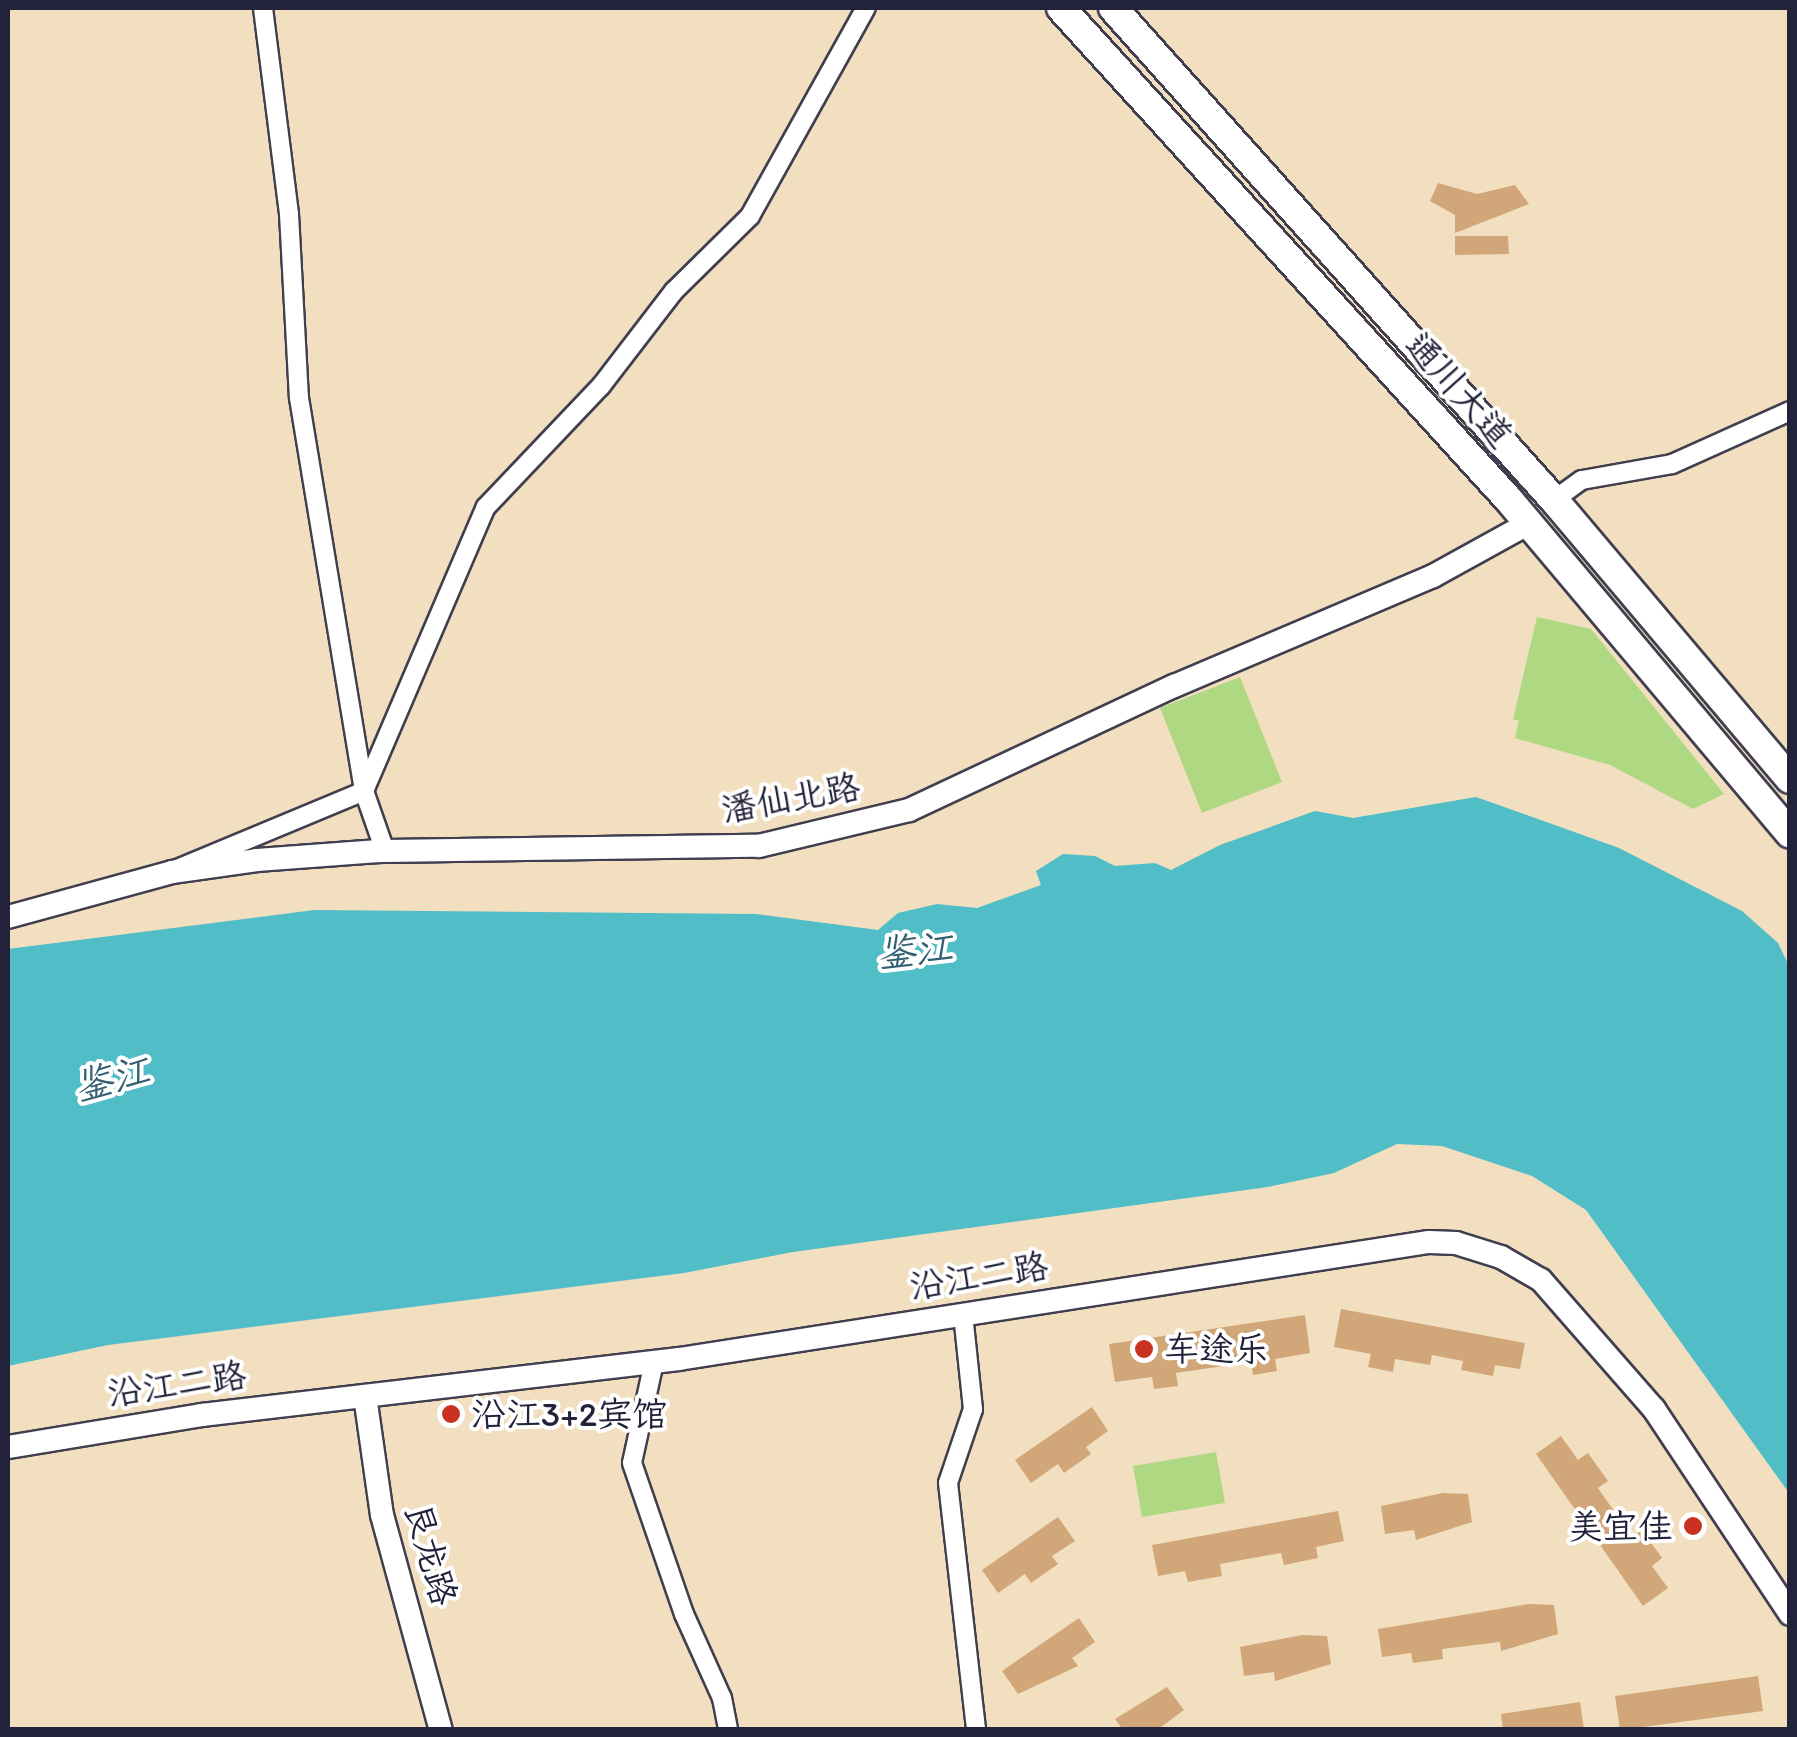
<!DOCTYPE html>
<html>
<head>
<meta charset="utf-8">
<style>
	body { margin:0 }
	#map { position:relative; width:1797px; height:1737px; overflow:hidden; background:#f1dfc0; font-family:Itim,"LXGW WenKai TC",sans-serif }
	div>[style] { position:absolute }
	.green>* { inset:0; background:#afd883 }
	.water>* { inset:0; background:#50bdc7 }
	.building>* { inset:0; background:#d1a77a }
	.roads { filter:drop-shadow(2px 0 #413e4f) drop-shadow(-2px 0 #413e4f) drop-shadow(0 2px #413e4f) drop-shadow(0 -2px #413e4f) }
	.minor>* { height:18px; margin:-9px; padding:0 9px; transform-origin:9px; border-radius:9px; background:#fff }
	.tertiary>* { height:22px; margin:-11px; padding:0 11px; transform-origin:11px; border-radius:11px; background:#fff }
	.primary>* { height:28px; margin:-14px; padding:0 14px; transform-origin:14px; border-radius:14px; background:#fff }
	.dots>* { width:28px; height:28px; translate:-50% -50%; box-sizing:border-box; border:5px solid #fff; border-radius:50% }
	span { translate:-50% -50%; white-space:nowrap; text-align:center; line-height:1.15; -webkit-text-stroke:8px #fff; paint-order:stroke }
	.street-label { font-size:35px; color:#22223b }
	.poi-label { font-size:35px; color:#22223b }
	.left { translate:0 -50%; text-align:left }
	.right { translate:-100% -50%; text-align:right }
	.water-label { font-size:38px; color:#346073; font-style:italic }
	.frame { position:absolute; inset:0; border:10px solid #22223b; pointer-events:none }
</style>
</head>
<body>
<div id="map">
	<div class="green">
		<div style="clip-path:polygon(1537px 617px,1591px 629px,1724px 794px,1693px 809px,1610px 765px,1515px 738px,1519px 721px,1513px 719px)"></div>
		<div style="clip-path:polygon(1240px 677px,1282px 782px,1202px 813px,1160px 708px)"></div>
		<div style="clip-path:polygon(1216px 1452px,1225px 1503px,1142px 1517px,1133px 1466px)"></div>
	</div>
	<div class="water">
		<div style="clip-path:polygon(1476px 797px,1619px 848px,1742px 911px,1778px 943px,1789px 966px,1789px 1493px,1586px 1210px,1532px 1176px,1442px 1146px,1397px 1144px,1334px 1173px,1268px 1187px,793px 1252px,684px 1273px,108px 1345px,8px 1366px,8px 949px,314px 910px,756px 914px,878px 930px,898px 913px,937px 904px,977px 908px,1041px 885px,1036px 871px,1063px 854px,1095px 856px,1115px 866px,1155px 863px,1171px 870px,1220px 845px,1315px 811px,1353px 818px)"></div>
	</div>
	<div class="building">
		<div style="clip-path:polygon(1438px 183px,1477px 194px,1515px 185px,1529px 204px,1455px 233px,1455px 215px,1430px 201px)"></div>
		<div style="clip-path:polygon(1455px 236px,1508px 236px,1509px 254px,1455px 255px)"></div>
		<div style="clip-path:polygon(1341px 1309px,1525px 1343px,1520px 1369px,1495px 1365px,1493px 1376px,1461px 1370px,1463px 1361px,1432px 1355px,1430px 1365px,1395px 1359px,1393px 1372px,1368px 1367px,1371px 1354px,1334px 1347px)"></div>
		<div style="clip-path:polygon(1305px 1315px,1310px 1353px,1275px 1359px,1277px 1371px,1253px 1375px,1251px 1362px,1176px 1373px,1178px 1386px,1154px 1389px,1152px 1377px,1115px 1382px,1109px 1344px)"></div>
		<div style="clip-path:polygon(1092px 1407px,1108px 1431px,1086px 1447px,1091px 1454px,1064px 1473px,1058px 1464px,1031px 1483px,1015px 1460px)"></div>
		<div style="clip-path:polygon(1561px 1436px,1578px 1460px,1588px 1453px,1608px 1481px,1598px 1488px,1632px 1537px,1642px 1530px,1662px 1558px,1652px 1566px,1668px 1588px,1643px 1606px,1536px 1454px)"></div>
		<div style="clip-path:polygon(1443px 1493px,1468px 1494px,1472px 1522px,1416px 1540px,1414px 1530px,1385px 1534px,1381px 1506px)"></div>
		<div style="clip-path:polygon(1338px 1511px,1344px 1541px,1316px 1547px,1318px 1558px,1284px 1565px,1281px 1553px,1220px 1564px,1222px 1576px,1188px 1582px,1185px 1571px,1158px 1576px,1152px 1545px)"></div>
		<div style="clip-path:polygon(1058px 1517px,1075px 1541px,1052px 1556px,1058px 1564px,1031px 1583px,1025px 1574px,998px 1593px,982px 1570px)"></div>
		<div style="clip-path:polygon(1529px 1604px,1554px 1605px,1558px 1634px,1501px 1651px,1500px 1642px,1442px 1649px,1443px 1659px,1413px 1663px,1411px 1653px,1382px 1657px,1378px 1629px)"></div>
		<div style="clip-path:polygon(1079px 1618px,1095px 1642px,1072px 1658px,1078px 1666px,1018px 1694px,1002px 1671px)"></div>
		<div style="clip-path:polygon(1302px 1635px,1327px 1636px,1331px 1664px,1275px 1681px,1274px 1672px,1244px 1676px,1240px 1647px)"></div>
		<div style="clip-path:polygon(1758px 1676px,1763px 1711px,1620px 1730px,1615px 1696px)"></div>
		<div style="clip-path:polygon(1167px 1687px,1184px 1710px,1157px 1730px,1123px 1730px,1115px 1719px)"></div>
		<div style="clip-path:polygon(1580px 1702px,1584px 1730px,1503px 1730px,1501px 1714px)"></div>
	</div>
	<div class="roads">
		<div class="minor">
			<div style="left:263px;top:8px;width:208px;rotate:82.8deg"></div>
			<div style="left:289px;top:214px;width:184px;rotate:86.9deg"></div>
			<div style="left:299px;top:398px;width:398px;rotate:80.6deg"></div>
			<div style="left:364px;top:791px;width:64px;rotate:70.7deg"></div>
			<div style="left:1554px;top:500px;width:34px;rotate:-36deg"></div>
			<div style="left:1582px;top:480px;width:91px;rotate:-10.1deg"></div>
			<div style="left:1672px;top:464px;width:129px;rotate:-24.2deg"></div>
			<div style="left:177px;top:869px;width:203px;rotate:-22.6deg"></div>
			<div style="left:364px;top:791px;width:309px;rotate:-66.8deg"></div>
			<div style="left:486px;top:507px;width:167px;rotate:-46.5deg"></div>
			<div style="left:601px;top:386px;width:120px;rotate:-52.5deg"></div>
			<div style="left:674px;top:291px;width:107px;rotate:-44.6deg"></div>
			<div style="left:750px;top:216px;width:238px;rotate:-60.9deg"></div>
			<div style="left:963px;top:1314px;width:96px;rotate:84deg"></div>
			<div style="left:973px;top:1409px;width:78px;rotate:108.7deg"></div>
			<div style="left:948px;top:1483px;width:249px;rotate:83.5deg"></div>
			<div style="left:654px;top:1362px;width:103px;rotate:102.3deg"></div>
			<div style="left:632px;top:1463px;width:160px;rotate:71deg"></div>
			<div style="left:684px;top:1614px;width:92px;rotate:65.7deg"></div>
			<div style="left:722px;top:1698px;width:33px;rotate:79deg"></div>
		</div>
		<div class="tertiary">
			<div style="left:8px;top:917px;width:170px;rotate:-15.3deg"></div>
			<div style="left:172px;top:872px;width:86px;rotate:-8deg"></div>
			<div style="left:257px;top:860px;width:122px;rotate:-4.2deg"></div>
			<div style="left:379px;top:851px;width:380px;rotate:-0.8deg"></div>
			<div style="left:759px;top:846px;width:154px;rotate:-13.5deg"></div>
			<div style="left:909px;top:810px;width:293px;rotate:-25.1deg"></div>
			<div style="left:1174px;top:686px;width:281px;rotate:-23deg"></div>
			<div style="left:1433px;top:576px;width:110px;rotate:-28.9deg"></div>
			<div style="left:365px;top:1396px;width:120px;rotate:81.9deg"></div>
			<div style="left:382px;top:1515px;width:223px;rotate:74.7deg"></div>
			<div style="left:8px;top:1447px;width:197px;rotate:-9.4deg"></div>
			<div style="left:202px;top:1415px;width:480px;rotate:-6.7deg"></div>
			<div style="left:679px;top:1359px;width:759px;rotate:-8.87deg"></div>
			<div style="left:1429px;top:1242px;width:27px;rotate:2deg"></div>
			<div style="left:1456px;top:1243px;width:47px;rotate:17.3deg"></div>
			<div style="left:1501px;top:1257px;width:46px;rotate:29.9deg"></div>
			<div style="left:1541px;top:1280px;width:171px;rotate:48.8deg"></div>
			<div style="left:1654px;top:1409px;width:246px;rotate:56.4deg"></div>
		</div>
		<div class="primary">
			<div style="left:1061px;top:8px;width:665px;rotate:47.68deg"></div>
			<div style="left:1509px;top:500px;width:436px;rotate:49.9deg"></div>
			<div style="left:1113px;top:8px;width:661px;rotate:48.13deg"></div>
			<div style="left:1554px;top:500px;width:365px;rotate:49.8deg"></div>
		</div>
	</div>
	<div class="dots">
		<div style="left:1144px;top:1349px;background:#c8321e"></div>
		<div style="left:451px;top:1414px;background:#c8321e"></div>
		<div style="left:1693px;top:1526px;background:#c8321e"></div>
	</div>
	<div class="street-label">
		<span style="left:1459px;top:390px;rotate:48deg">通川大道</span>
		<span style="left:791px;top:798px;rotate:-10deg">潘仙北路</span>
		<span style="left:979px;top:1276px;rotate:-9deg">沿江二路</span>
		<span style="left:177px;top:1384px;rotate:-8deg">沿江二路</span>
		<span style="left:431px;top:1554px;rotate:74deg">艮龙路</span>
	</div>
	<div class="poi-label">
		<span class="left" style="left:1164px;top:1349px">车途乐</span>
		<span class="left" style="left:471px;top:1414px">沿江3+2宾馆</span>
		<span class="right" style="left:1673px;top:1526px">美宜佳</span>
	</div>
	<div class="water-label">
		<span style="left:915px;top:951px;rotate:-5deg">鉴江</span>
		<span style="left:112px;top:1079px;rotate:-14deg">鉴江</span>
	</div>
	<div class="frame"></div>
</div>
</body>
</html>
